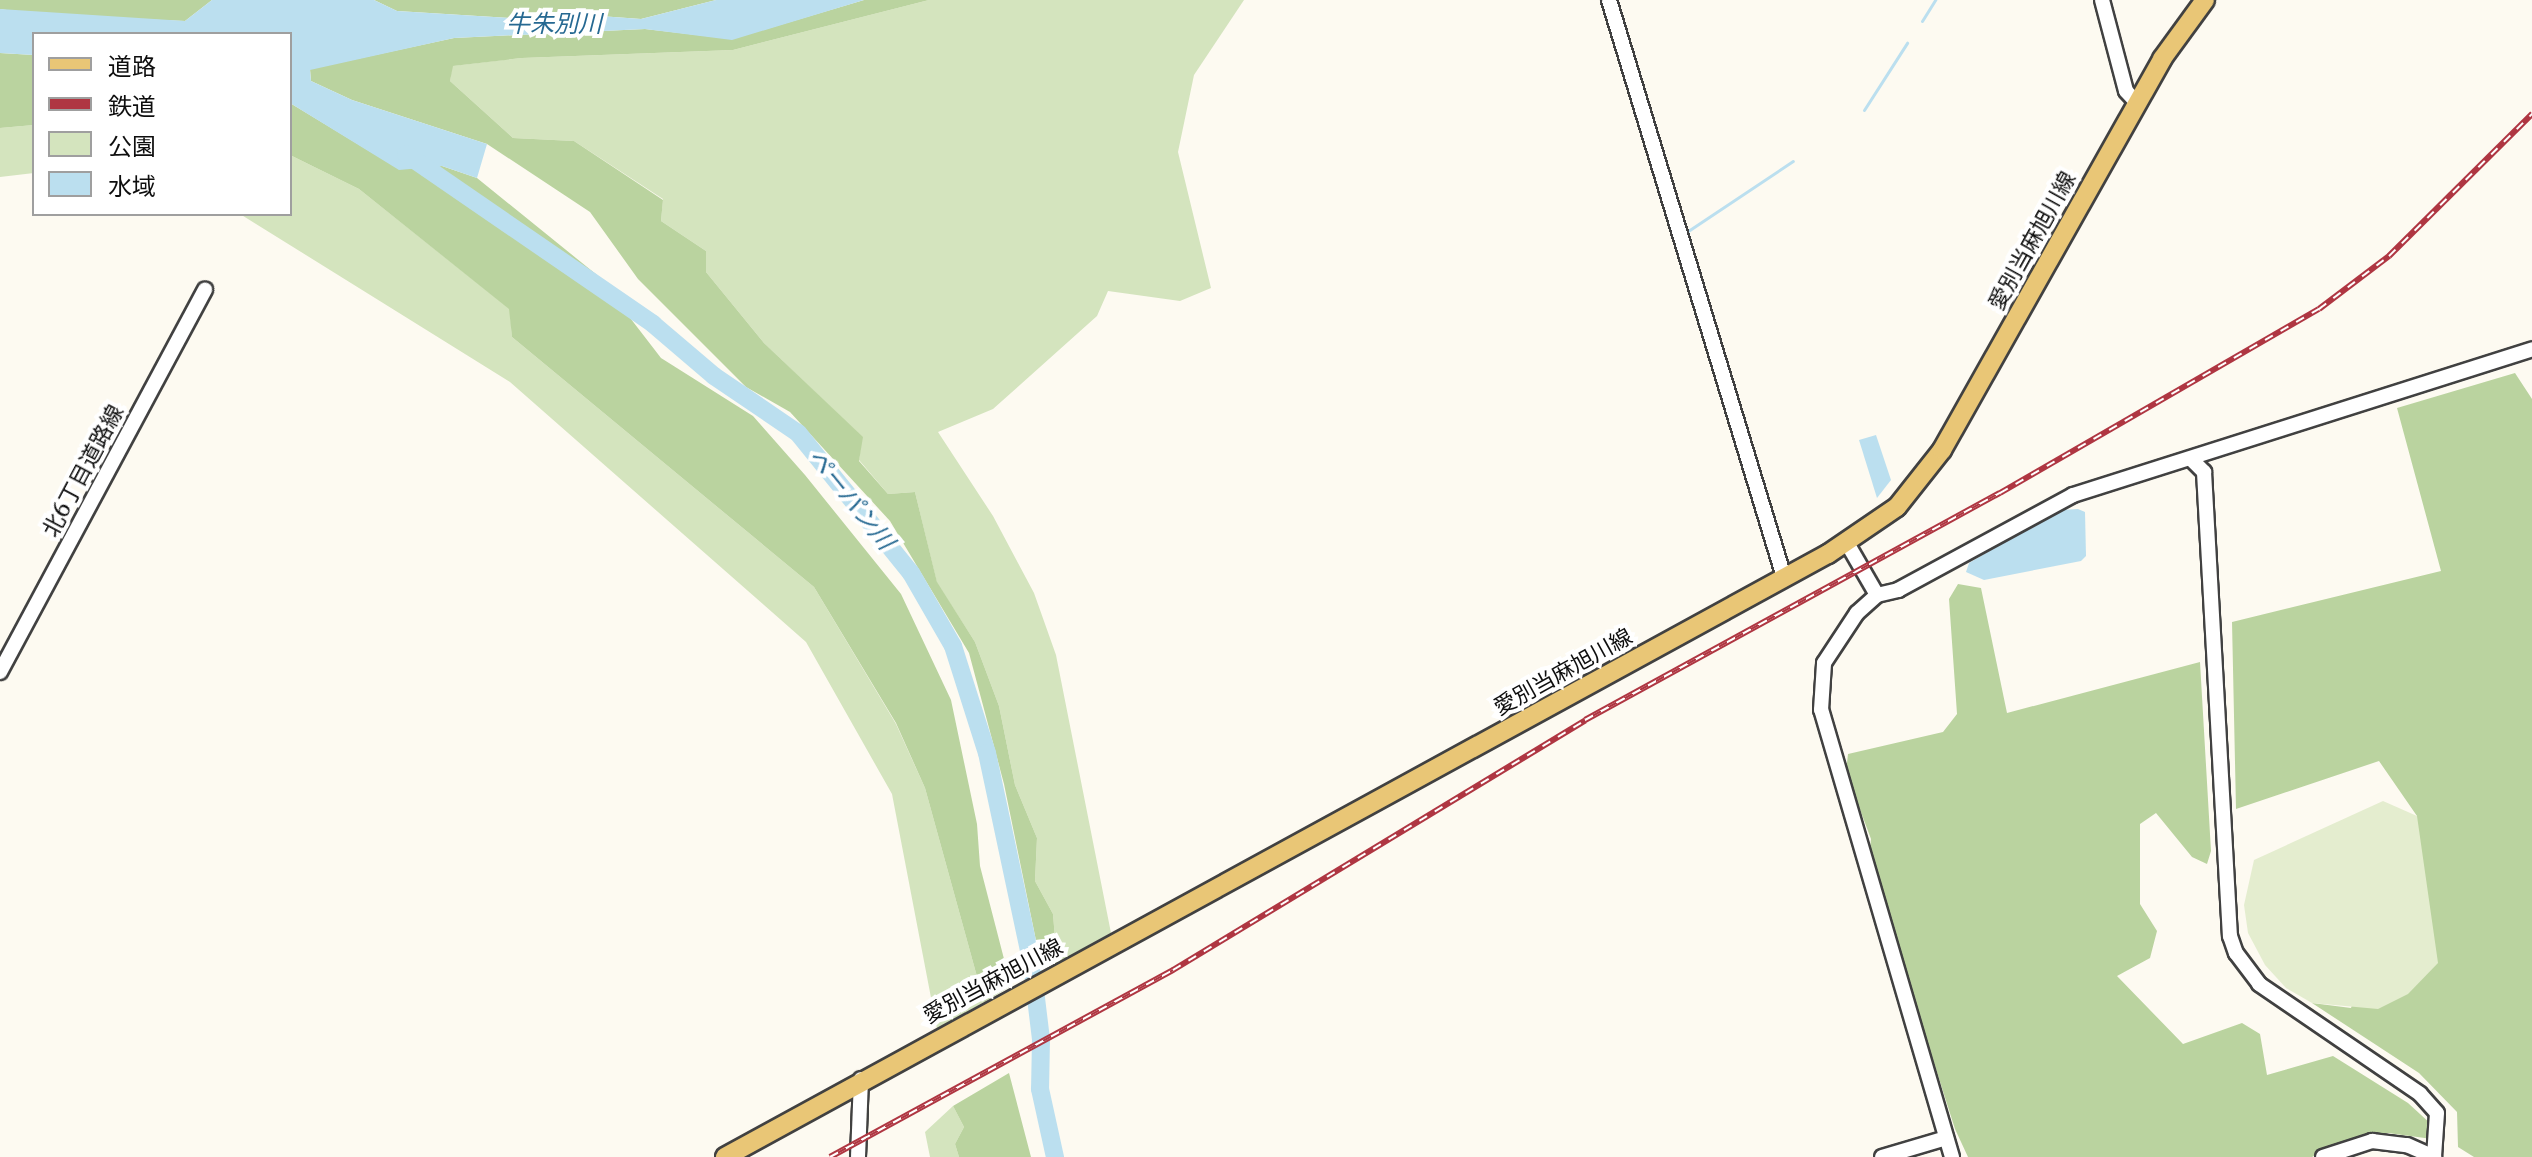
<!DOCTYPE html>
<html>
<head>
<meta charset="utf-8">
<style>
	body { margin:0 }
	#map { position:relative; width:2532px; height:1157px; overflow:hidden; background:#fdfaf1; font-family:Merriweather,"Noto Sans JP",serif }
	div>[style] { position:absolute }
	.green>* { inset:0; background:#d4e4be }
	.forest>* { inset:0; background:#bad39f }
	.pitch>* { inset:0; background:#e4edcf }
	.water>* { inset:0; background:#bbdfef }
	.stream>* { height:3px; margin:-1.5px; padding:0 1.5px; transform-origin:1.5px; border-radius:1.5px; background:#bbdfef }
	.river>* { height:18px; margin:-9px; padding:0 9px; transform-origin:9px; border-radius:9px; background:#bbdfef }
	.roads { filter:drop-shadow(2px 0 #414141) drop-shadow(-2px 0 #414141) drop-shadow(0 2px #414141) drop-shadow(0 -2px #414141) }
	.minor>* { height:14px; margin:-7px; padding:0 7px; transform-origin:7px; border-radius:7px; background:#fff }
	.major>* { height:18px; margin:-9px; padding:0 9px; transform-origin:9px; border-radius:9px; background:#e9c676 }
	.rail>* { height:6px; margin-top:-3px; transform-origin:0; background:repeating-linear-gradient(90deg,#fff 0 9px,#af3642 0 18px); box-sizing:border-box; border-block:2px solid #af3642 }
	span { translate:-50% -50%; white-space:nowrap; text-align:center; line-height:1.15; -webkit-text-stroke:8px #fff; paint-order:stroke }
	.street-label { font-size:22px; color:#0e0e0e }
	.water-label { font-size:24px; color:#266992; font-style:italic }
	.legend { position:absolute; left:32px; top:32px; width:260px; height:184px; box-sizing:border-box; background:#fff; border:2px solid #9f9f9f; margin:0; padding:10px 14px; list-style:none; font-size:24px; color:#0e0e0e }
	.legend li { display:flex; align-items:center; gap:16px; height:40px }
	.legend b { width:40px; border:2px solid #9f9f9f }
</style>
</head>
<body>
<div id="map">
	<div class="green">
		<div style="clip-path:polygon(929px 0,1244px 0,1194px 75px,1178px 152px,1211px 288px,1180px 301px,1108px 291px,1097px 316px,993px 409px,938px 432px,993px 516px,1034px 593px,1056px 655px,1111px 933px,1057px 963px,1053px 914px,1035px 881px,1037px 838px,1015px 785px,999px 706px,975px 642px,937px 583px,915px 492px,888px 494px,859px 460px,862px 437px,764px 343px,706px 272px,706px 251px,661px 221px,663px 199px,574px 141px,513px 138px,450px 81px,452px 66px,522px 58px,733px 50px)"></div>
		<div style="clip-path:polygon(34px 125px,34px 173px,0 177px,0 128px)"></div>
		<div style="clip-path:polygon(290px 155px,359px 189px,510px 309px,512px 337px,814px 587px,896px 724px,925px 788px,984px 1002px,937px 1029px,892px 794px,806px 642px,510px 382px,240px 214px,290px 214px)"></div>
		<div style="clip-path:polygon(953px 1106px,964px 1127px,955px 1144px,959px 1157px,930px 1157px,925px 1132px)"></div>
	</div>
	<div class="forest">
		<div style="clip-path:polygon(0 0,212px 0,185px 21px,41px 15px,0 9px)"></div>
		<div style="clip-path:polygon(374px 0,716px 0,641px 19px,586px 15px,560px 21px,397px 11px)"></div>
		<div style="clip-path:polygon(864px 0,929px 0,733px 50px,522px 58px,453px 66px,450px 81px,513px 138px,574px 141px,663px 200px,661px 221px,706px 251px,706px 272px,764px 343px,863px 437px,859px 461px,888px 494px,915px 492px,937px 582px,975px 642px,999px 706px,1015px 785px,1037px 838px,1035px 881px,1053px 914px,1057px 963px,1041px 965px,1004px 784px,969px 653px,890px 521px,790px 412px,746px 387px,638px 279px,590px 212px,487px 144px,352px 100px,311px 81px,310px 69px,454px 38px,645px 29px,732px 39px)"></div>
		<div style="clip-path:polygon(0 53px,34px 55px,34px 125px,0 128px)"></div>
		<div style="clip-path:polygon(290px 103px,399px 169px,442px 166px,477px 178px,597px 275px,661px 358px,753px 416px,805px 475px,901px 594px,951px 700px,977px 824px,980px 866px,1011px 986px,984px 1002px,925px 788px,896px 723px,814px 587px,512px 337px,509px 309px,359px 189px,290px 155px)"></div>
		<div style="clip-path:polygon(2515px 373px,2532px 399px,2532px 1157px,2474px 1157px,2458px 1147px,2457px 1112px,2419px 1073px,2312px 1003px,2351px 1008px,2417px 816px,2379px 761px,2236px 809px,2232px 622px,2441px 571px,2397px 408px)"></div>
		<div style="clip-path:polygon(1958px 584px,1981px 588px,2007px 713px,2200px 662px,2211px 851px,2207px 864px,2192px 857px,2156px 813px,2140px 824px,2140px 904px,2157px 931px,2150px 958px,2117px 976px,2183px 1044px,2242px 1023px,2260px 1034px,2267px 1075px,2333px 1056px,2408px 1103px,2432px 1125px,2432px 1139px,2388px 1133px,2335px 1144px,2312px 1157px,1968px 1157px,1955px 1129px,1869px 858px,1871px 839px,1846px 772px,1848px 754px,1943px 732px,1957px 714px,1949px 599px)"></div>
		<div style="clip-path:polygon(1009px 1073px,1031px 1157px,959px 1157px,955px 1144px,964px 1127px,953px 1106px)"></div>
	</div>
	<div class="pitch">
		<div style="clip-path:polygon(2383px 801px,2417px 816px,2438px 963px,2408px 994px,2378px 1009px,2312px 1003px,2286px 988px,2265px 965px,2248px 933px,2244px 905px,2254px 860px)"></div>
	</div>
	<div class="water">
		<div style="clip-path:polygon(212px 0,374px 0,397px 11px,560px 21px,586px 15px,641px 19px,716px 0,864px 0,732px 40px,645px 29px,454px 38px,310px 70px,311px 81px,352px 100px,487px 144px,477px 178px,442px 166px,399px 170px,290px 103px,290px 34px,34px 34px,34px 55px,0 53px,0 9px,185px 21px)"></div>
		<div style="clip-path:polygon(1876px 435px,1891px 480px,1877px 498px,1859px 440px)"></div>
		<div style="clip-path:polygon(2078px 509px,2085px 512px,2086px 556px,2081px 561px,1984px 580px,1966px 572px,1969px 563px,2027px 529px,2061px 510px)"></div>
	</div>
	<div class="stream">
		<div style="left:1922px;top:21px;width:25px;rotate:-58deg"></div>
		<div style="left:1864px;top:110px;width:80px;rotate:-57.3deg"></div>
		<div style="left:1688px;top:231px;width:126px;rotate:-33.7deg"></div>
	</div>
	<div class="river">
		<div style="left:406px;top:154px;width:300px;rotate:34.5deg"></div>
		<div style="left:653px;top:324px;width:80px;rotate:40.4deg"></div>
		<div style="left:714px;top:376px;width:102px;rotate:34.2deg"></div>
		<div style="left:798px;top:433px;width:180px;rotate:51.1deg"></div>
		<div style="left:911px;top:573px;width:84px;rotate:60.1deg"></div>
		<div style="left:953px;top:646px;width:112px;rotate:72.4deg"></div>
		<div style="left:987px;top:753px;width:217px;rotate:78deg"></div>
		<div style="left:1032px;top:965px;width:75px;rotate:83.1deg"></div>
		<div style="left:1041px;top:1039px;width:50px;rotate:91.1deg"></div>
		<div style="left:1040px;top:1089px;width:70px;rotate:77.6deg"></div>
	</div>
	<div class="roads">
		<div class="minor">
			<div style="left:1609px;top:0;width:603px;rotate:73.13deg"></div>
			<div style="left:2102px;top:0;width:94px;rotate:75.2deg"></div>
			<div style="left:2126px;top:91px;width:16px;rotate:47deg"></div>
			<div style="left:2193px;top:461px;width:16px;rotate:45deg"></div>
			<div style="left:2204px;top:472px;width:465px;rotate:86.8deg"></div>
			<div style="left:2230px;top:936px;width:18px;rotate:71deg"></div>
			<div style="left:2236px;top:953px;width:39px;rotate:53deg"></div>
			<div style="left:2259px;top:984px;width:195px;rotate:34.3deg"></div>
			<div style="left:2420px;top:1094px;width:25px;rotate:48deg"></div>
			<div style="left:2437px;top:1113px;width:44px;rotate:93.9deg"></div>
			<div style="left:1847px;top:543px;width:60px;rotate:60deg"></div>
			<div style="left:0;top:672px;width:434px;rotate:-61.8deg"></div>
			<div style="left:858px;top:1157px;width:78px;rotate:-87.8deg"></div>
			<div style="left:1882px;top:1157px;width:67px;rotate:-16.5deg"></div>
			<div style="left:1952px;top:1157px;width:466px;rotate:-106.3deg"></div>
			<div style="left:1821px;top:710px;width:47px;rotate:-86.3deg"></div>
			<div style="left:1824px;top:663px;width:60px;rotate:-56.6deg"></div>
			<div style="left:1857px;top:613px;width:27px;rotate:-42deg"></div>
			<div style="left:1877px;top:595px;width:22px;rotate:-13deg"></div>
			<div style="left:1898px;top:590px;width:199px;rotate:-28.5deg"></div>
			<div style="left:2073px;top:495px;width:482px;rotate:-17.6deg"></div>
			<div style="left:2323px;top:1157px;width:52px;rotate:-18.1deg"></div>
			<div style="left:2372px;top:1141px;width:35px;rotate:7deg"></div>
			<div style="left:2407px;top:1145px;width:30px;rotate:24deg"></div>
		</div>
		<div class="major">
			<div style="left:725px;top:1157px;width:1257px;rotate:-28.67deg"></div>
			<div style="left:1828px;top:554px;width:83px;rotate:-34.3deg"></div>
			<div style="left:1897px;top:507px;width:73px;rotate:-51.7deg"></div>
			<div style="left:1942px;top:450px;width:449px;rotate:-60.6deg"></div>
			<div style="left:2162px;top:59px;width:73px;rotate:-53.9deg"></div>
		</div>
	</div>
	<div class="rail">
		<div style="left:830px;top:1157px;width:391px;rotate:-28.6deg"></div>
		<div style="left:1173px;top:970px;width:482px;rotate:-31.2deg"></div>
		<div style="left:1585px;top:720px;width:473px;rotate:-28.7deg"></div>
		<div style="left:2000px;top:493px;width:368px;rotate:-30deg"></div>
		<div style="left:2319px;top:309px;width:88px;rotate:-37.1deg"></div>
		<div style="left:2389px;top:256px;width:202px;rotate:-44.8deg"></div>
	</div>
	<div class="street-label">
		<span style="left:2032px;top:241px;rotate:-61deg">愛別当麻旭川線</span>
		<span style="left:83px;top:471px;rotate:-62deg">北6丁目道路線</span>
		<span style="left:1563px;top:672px;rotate:-29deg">愛別当麻旭川線</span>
		<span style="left:993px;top:981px;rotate:-28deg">愛別当麻旭川線</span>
	</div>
	<div class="water-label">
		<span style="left:554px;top:24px">牛朱別川</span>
		<span style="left:851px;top:499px;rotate:51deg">ペーパン川</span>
	</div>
	<ul class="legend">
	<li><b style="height:10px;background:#e9c676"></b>道路</li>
	<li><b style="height:10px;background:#af3642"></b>鉄道</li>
	<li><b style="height:22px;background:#d4e4be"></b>公園</li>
	<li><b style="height:22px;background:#bbdfef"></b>水域</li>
	</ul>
</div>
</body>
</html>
